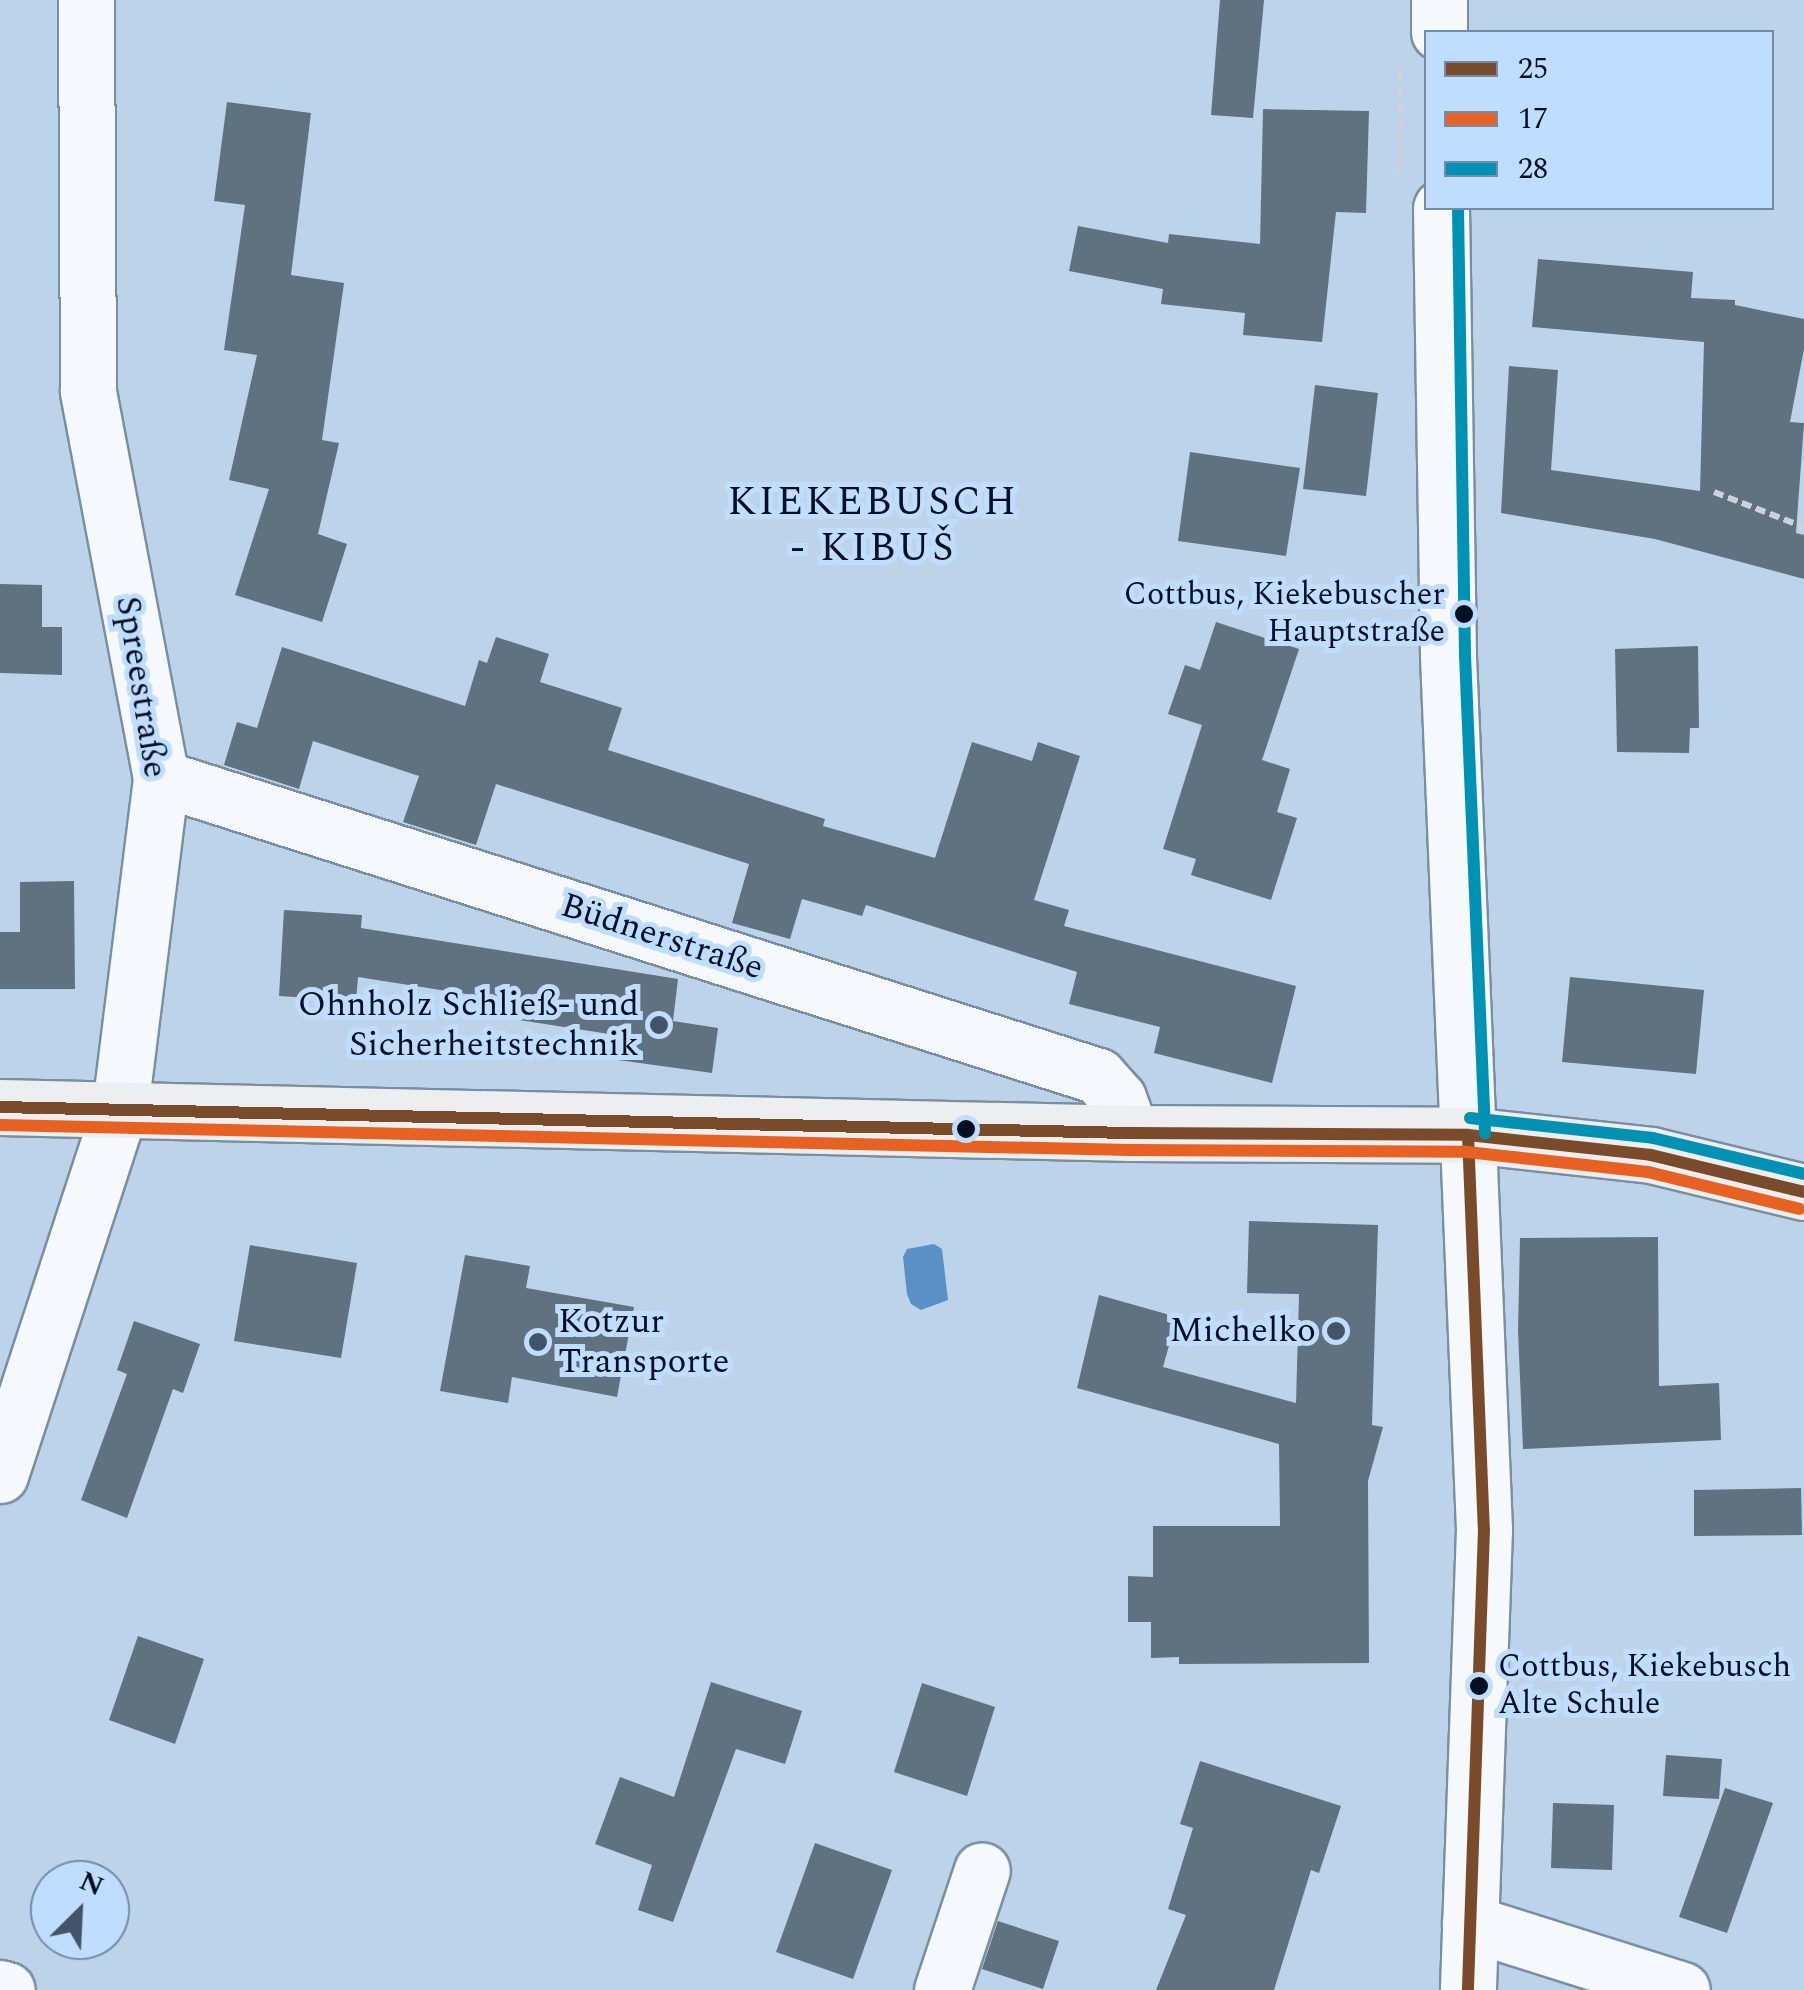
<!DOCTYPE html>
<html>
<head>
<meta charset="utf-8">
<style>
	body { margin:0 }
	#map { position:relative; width:1804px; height:1990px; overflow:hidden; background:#bcd3ea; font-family:Spectral,serif }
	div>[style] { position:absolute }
	.water>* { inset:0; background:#5991c7 }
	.building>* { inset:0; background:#60727f }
	.path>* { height:6px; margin-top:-3px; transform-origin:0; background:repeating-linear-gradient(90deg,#cbd2da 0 10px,transparent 0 15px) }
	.roads { filter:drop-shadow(2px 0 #7a8ea1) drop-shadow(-2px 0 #7a8ea1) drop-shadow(0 2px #7a8ea1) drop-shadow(0 -2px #7a8ea1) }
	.minor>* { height:55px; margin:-27.5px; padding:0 27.5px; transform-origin:27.5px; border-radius:27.5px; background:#f5f8fc }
	.major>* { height:55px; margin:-27.5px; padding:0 27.5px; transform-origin:27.5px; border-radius:27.5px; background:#edeeef }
	.bus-1>* { height:12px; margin:-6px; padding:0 6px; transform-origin:6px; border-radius:6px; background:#7a4b2a }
	.bus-2>* { height:12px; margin:-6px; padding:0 6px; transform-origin:6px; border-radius:6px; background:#e66122 }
	.bus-3>* { height:12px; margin:-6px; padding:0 6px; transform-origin:6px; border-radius:6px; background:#0092b4 }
	.dots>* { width:28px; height:28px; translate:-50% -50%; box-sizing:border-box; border:5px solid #bfdeff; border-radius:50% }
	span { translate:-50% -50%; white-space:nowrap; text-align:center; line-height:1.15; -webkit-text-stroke:10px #bfdeff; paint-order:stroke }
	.bus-label { font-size:32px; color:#000f22 }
	.right { translate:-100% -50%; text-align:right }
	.left { translate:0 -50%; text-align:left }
	.street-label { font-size:35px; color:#000f22 }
	.poi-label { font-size:35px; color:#000f22 }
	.quarter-label { font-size:40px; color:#000f22; letter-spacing:2.5px }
	.legend { position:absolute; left:1424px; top:30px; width:350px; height:180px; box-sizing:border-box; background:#bfdeff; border:2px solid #738ba7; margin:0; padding:12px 18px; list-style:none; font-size:30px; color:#000f22 }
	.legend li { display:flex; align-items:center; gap:20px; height:50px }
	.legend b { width:50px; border:2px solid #738ba7 }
	.north { position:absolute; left:30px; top:1860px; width:100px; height:100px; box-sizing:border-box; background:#bfdeff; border:2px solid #738ba7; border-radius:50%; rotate:24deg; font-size:28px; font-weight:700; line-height:40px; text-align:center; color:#000f22 }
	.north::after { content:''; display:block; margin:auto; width:35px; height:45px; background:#425468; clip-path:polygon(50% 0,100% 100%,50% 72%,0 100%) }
</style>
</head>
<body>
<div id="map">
	<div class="water">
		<div style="clip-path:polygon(934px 1244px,942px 1249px,948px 1300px,921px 1310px,911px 1304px,907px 1294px,903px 1257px,907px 1249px)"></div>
	</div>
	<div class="building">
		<div style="clip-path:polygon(1220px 0,1264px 0,1253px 118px,1211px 115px)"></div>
		<div style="clip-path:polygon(227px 102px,311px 113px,291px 275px,344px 283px,322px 440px,339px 443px,318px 534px,347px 544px,322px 622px,235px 595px,269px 489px,229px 480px,257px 355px,224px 350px,245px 205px,214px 201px)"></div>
		<div style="clip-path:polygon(1263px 109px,1369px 111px,1366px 213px,1336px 212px,1322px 342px,1243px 335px,1245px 313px,1161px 304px,1163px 289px,1069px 271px,1078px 226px,1168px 243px,1169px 234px,1260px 244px)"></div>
		<div style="clip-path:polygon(1538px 259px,1693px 272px,1691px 298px,1735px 300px,1735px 305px,1804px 319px,1804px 349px,1790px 422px,1804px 423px,1796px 533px,1804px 535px,1804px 579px,1655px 539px,1501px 513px,1509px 366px,1558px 370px,1551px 470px,1700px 491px,1704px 342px,1532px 327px)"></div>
		<div style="clip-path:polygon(1315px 385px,1378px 393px,1366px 496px,1303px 489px)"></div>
		<div style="clip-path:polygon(1190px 452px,1300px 468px,1286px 556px,1178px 541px)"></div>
		<div style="clip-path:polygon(0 584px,42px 585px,42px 627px,62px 627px,62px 675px,0 673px)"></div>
		<div style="clip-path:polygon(1216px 622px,1299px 649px,1262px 760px,1290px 769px,1277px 812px,1297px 818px,1271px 900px,1191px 875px,1196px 859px,1163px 849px,1202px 725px,1168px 714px,1185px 665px,1200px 670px)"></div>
		<div style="clip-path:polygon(496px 637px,549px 654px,540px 682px,622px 708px,608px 750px,825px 819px,823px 826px,935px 858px,972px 742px,1032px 761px,1038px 742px,1080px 756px,1034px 900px,1069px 910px,1064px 926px,1296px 986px,1272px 1083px,1154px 1053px,1160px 1027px,1069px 1004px,1077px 972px,866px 905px,862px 916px,802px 899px,790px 939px,732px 923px,749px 864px,496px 784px,476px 845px,403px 822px,419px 776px,313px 741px,299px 789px,224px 765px,237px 722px,257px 728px,282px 647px,465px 706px,479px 660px,487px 663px)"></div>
		<div style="clip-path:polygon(1698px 646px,1699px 728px,1690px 728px,1689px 753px,1617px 752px,1615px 649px)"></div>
		<div style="clip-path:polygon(74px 881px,75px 989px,0 989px,0 932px,20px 932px,20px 882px)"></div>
		<div style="clip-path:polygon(284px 910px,362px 915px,361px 928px,678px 979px,673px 1021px,718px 1028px,712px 1073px,618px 1060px,622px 1036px,481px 1014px,485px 997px,358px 977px,356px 1001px,279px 996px)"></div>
		<div style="clip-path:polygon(1570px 977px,1704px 990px,1696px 1074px,1562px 1062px)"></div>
		<div style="clip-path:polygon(1249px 1221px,1378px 1225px,1372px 1425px,1383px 1427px,1368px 1481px,1369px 1663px,1179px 1664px,1179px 1657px,1151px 1658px,1151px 1622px,1128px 1622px,1128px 1576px,1153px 1577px,1153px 1526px,1280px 1526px,1279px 1444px,1077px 1388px,1099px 1295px,1177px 1317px,1163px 1367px,1296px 1403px,1299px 1294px,1247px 1293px)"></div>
		<div style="clip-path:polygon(1658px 1237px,1659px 1386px,1719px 1383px,1721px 1440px,1523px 1449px,1518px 1331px,1520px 1238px)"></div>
		<div style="clip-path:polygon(250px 1245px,357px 1263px,341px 1358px,234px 1341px)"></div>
		<div style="clip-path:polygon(465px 1255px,530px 1266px,526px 1288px,634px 1307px,617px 1397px,512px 1377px,508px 1403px,440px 1391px)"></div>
		<div style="clip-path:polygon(134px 1321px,200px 1344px,183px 1393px,173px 1389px,127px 1518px,81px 1500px,127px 1374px,117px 1370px)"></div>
		<div style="clip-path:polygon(1801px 1488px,1802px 1535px,1694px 1536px,1694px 1490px)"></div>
		<div style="clip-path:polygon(138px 1636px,204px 1659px,175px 1744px,109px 1720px)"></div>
		<div style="clip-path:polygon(711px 1682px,802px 1711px,785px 1764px,736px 1749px,673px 1922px,638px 1910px,652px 1865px,595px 1844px,620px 1777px,674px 1797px)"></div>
		<div style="clip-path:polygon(922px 1683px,995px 1707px,967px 1796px,894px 1772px)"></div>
		<div style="clip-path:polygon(1666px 1755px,1722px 1759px,1719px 1799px,1663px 1796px)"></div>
		<div style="clip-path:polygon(1200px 1761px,1341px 1806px,1319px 1873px,1311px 1870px,1274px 1990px,1156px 1990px,1186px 1915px,1168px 1909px,1193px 1828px,1180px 1824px)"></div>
		<div style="clip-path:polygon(1725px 1788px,1773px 1803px,1727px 1933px,1679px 1917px)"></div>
		<div style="clip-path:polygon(1553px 1803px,1614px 1805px,1612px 1870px,1551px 1868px)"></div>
		<div style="clip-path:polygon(815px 1843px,892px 1870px,853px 1979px,776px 1952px)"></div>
		<div style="clip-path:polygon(998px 1921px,1059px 1941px,1043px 1989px,982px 1969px)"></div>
	</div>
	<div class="path">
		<div style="left:1400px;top:72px;width:98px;rotate:89.4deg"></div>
		<div style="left:1714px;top:492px;width:97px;rotate:21.3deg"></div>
	</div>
	<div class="roads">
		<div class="minor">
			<div style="left:1439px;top:0;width:32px;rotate:90deg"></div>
			<div style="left:1441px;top:208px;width:448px;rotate:89.1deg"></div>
			<div style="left:1448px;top:656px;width:874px;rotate:87.64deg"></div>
			<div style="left:1484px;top:1529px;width:461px;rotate:92deg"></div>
			<div style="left:161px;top:778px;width:983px;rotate:17.64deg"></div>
			<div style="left:1098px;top:1076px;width:30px;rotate:48deg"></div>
			<div style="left:1118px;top:1098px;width:37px;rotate:70deg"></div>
			<div style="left:0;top:1475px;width:386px;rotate:-71.9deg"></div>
			<div style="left:120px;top:1108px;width:333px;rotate:-82.9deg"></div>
			<div style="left:161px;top:778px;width:395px;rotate:-100.7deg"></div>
			<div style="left:88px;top:390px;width:390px;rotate:-90.3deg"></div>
			<div style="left:1470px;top:1923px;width:222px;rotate:17.5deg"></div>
			<div style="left:0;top:1988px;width:7px;rotate:16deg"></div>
			<div style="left:942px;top:1990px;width:126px;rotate:-71.6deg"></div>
		</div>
		<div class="major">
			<div style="left:0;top:1107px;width:1131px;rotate:1.32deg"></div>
			<div style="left:1131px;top:1133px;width:337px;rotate:0.3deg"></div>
			<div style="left:1468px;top:1135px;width:184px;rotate:6.2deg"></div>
			<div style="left:1651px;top:1155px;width:157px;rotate:13.6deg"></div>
		</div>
	</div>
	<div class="bus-1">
		<div style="left:0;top:1107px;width:1131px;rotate:1.32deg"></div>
		<div style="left:1131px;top:1133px;width:337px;rotate:0.3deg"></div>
		<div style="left:1468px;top:1135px;width:184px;rotate:6.2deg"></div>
		<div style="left:1651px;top:1155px;width:157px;rotate:13.6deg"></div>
		<div style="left:1468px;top:1135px;width:394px;rotate:87.7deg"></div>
		<div style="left:1484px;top:1529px;width:461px;rotate:92deg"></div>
	</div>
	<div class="bus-2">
		<div style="left:0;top:1125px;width:1131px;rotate:1.27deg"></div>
		<div style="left:1131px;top:1150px;width:336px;rotate:0.3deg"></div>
		<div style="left:1467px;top:1152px;width:182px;rotate:6.3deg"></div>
		<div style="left:1648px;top:1172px;width:156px;rotate:13.7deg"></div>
	</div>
	<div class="bus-3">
		<div style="left:1458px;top:208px;width:447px;rotate:89.1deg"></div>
		<div style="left:1465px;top:655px;width:479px;rotate:87.6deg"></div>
		<div style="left:1470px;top:1118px;width:184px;rotate:6.2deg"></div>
		<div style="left:1653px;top:1138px;width:155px;rotate:13.4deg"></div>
	</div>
	<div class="dots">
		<div style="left:1464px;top:614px;background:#000f22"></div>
		<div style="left:659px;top:1025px;background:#425468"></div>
		<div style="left:966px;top:1129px;background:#000f22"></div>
		<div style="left:1336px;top:1331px;background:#425468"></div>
		<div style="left:538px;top:1342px;background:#425468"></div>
		<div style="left:1479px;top:1686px;background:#000f22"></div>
	</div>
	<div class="bus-label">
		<span class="right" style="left:1445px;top:614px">Cottbus, Kiekebuscher<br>Hauptstraße</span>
		<span class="left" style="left:1498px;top:1686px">Cottbus, Kiekebusch<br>Alte Schule</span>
	</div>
	<div class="street-label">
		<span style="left:141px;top:687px;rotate:81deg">Spreestraße</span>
		<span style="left:662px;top:937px;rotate:18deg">Büdnerstraße</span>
	</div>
	<div class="poi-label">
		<span class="right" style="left:639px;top:1025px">Ohnholz Schließ- und<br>Sicherheitstechnik</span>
		<span class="left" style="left:558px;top:1342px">Kotzur<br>Transporte</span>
		<span class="right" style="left:1316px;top:1331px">Michelko</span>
	</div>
	<div class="quarter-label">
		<span style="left:873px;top:526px">KIEKEBUSCH<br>- KIBUŠ</span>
	</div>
	<ul class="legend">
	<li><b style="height:12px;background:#7a4b2a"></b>25</li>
	<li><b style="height:12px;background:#e66122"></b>17</li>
	<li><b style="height:12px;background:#0092b4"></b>28</li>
	</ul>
	<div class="north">N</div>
</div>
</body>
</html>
